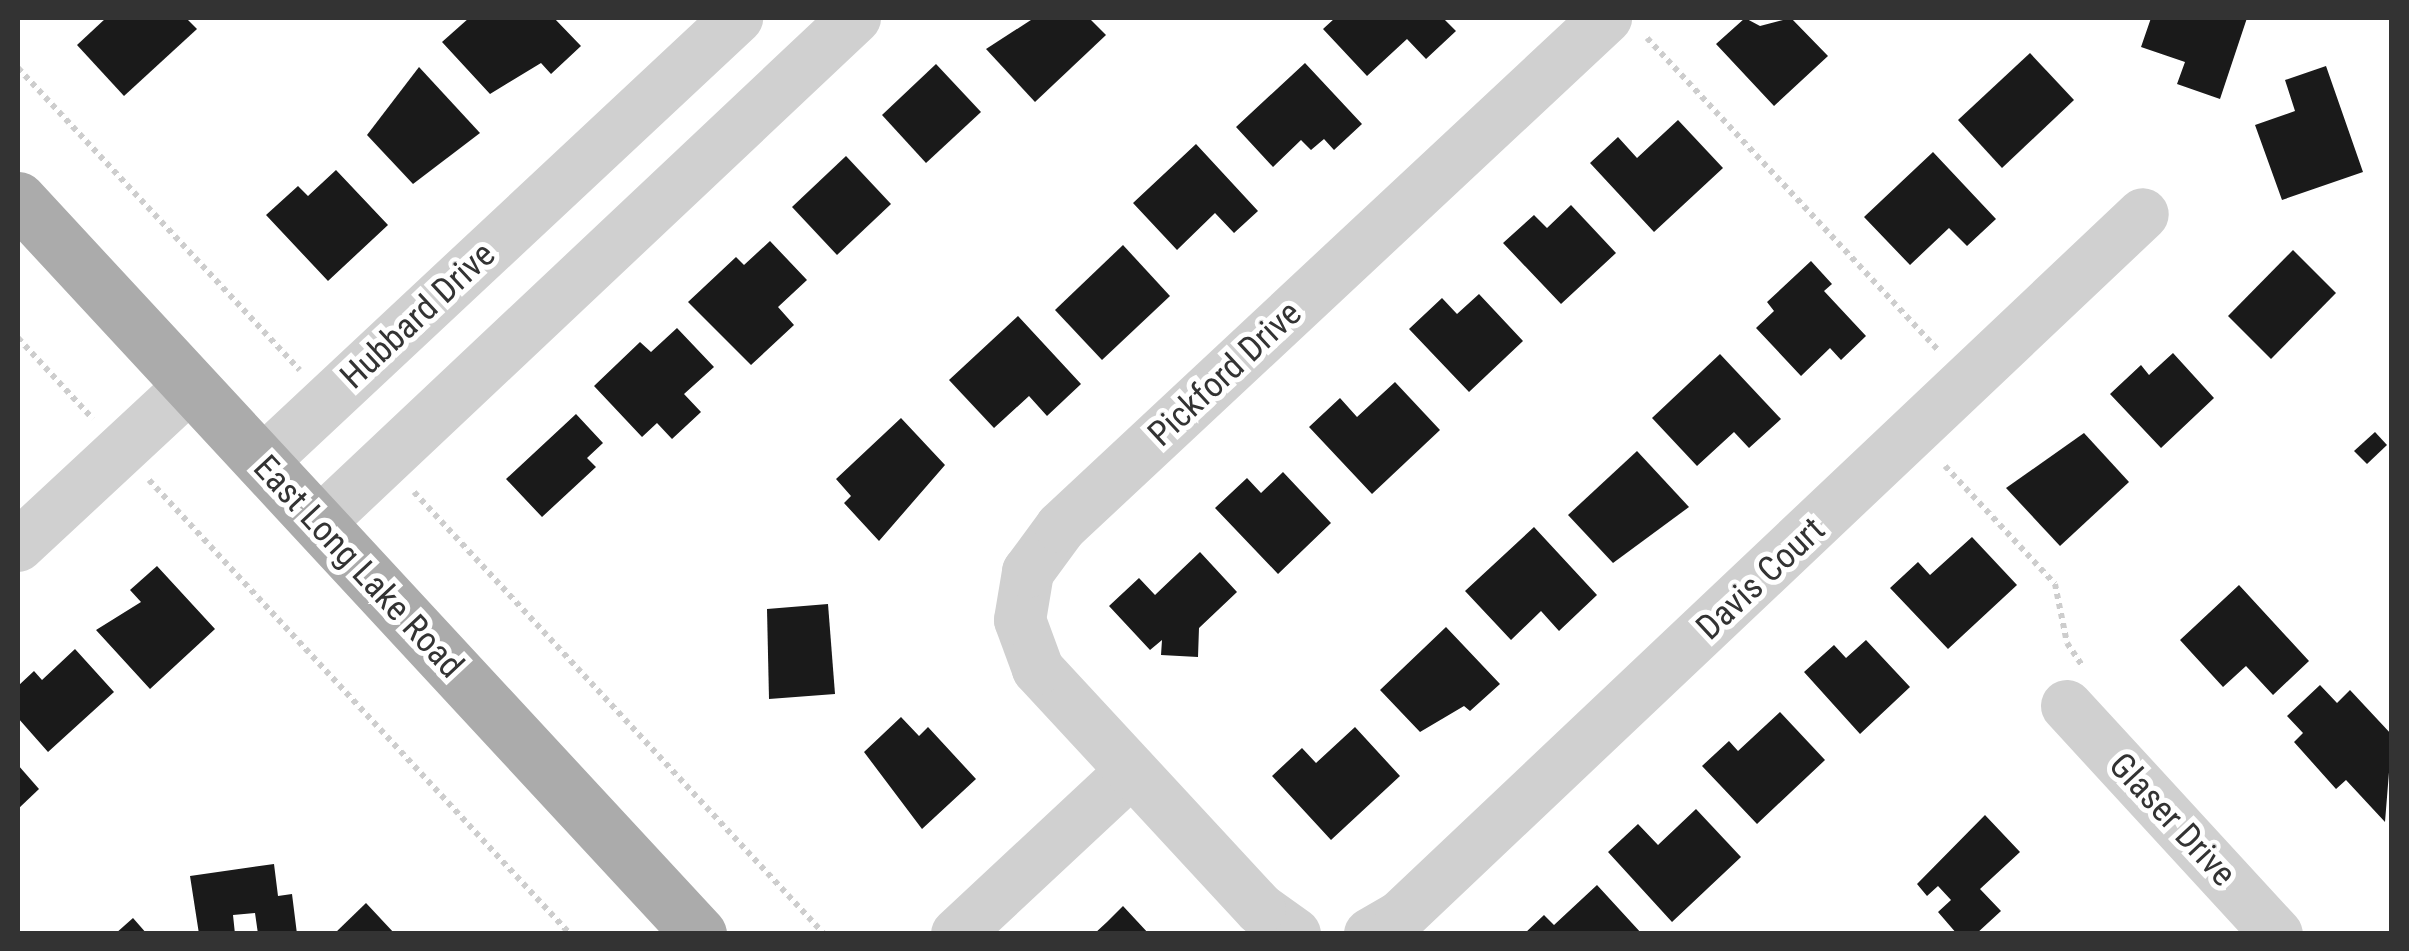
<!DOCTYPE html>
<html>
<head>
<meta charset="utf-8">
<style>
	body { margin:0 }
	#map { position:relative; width:2409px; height:951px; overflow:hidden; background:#fff; font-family:"Roboto Condensed",sans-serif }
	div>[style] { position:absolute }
	.building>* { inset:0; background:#1a1a1a }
	.path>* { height:6px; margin-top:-3px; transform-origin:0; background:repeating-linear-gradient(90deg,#cdcdcd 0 5px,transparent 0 10px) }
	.minor>* { height:52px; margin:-26px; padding:0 26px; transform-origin:26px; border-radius:26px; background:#d0d0d0 }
	.major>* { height:55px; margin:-27.5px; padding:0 27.5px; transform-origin:27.5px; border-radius:27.5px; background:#ababab }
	span { translate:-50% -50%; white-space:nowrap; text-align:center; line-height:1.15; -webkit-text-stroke:10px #fff; paint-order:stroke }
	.street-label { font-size:35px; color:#333 }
	.frame { position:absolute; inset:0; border:20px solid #333; pointer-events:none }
</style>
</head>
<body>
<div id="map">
	<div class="building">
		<div style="clip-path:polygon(106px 18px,186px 18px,197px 29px,124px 96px,77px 45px)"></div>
		<div style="clip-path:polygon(469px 18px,554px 18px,581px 46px,551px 74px,541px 63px,490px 94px,442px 42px)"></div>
		<div style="clip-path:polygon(1034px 18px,1089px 18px,1106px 35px,1035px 102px,986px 49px)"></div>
		<div style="clip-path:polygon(1335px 18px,1443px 18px,1456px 31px,1426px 59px,1407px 39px,1367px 76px,1323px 29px)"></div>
		<div style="clip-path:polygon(1745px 18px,1760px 26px,1791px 18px,1828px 56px,1774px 106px,1716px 44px)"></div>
		<div style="clip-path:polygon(2151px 18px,2247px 18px,2220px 99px,2177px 84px,2185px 62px,2141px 47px)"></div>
		<div style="clip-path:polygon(2030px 53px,2074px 100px,2002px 168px,1958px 120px)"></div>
		<div style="clip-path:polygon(1305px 63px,1362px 124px,1334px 150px,1324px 139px,1311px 150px,1301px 140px,1273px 167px,1236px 127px)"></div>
		<div style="clip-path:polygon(936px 64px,981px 112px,926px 163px,882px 115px)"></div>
		<div style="clip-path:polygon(2326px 66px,2363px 172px,2282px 200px,2255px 125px,2295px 111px,2285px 80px)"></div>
		<div style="clip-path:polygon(419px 67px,480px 133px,413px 184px,367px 135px)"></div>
		<div style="clip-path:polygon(1678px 120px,1723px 168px,1654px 232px,1590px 163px,1618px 137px,1637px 158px)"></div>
		<div style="clip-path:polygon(1196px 144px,1258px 211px,1234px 233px,1215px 213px,1177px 250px,1133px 203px)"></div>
		<div style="clip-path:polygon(1933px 152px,1996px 219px,1967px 246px,1949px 228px,1910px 265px,1864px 217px)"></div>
		<div style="clip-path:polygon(846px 156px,891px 204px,837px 255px,792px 207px)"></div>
		<div style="clip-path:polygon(336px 170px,388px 225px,328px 281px,266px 215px,298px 186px,308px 196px)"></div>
		<div style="clip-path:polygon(1571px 205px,1616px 253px,1561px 304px,1503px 243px,1534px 215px,1547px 228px)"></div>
		<div style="clip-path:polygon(770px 241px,807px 280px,778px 307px,794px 325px,751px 365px,688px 302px,736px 257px,744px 265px)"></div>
		<div style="clip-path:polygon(1123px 245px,1170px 296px,1102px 360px,1055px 310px)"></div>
		<div style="clip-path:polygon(2293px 250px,2336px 293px,2271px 359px,2228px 316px)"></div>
		<div style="clip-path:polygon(1811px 261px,1832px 284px,1824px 291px,1866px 336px,1841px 360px,1830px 348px,1801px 376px,1756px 328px,1774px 311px,1767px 302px)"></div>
		<div style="clip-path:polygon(1479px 294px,1523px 341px,1469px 392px,1409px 329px,1442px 298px,1457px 314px)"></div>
		<div style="clip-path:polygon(1018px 316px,1081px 384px,1047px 416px,1029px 396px,994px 428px,949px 380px)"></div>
		<div style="clip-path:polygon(677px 328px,714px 367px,684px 394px,701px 412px,672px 439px,657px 423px,642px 437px,594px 386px,640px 342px,651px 352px)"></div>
		<div style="clip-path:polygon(2173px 353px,2214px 398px,2161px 448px,2110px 394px,2141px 365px,2149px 375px)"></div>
		<div style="clip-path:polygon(1720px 354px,1781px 419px,1749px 448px,1734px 432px,1697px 466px,1652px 418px)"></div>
		<div style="clip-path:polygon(1395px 382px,1440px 430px,1372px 494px,1309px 427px,1340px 398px,1357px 417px)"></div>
		<div style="clip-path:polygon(576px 414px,603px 443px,587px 458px,596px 467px,542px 517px,506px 479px)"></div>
		<div style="clip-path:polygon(901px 418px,945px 465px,879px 541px,844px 503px,851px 496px,836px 479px)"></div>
		<div style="clip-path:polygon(2375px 432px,2387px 445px,2367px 464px,2354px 451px)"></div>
		<div style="clip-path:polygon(2084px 433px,2129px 482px,2060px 546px,2006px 488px)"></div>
		<div style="clip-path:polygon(1637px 451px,1689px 507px,1613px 563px,1568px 515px)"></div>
		<div style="clip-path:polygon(1283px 472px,1331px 523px,1278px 574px,1215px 508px,1247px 478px,1261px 493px)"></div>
		<div style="clip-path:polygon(1534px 527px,1597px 595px,1559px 631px,1541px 611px,1511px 640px,1465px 591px)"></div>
		<div style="clip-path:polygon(1972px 537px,2017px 585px,1948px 649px,1890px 588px,1918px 562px,1930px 575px)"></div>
		<div style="clip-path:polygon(1200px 552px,1237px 592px,1199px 628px,1198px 657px,1161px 655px,1162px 640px,1150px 650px,1109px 606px,1139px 578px,1155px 595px)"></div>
		<div style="clip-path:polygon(157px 566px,215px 629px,150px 689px,96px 630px,141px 602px,130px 590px)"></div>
		<div style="clip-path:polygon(2239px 585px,2309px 661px,2273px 695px,2246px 666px,2223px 687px,2180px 640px)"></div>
		<div style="clip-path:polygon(828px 604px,835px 694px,769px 699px,767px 609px)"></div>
		<div style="clip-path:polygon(1446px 627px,1500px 684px,1470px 711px,1464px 706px,1420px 732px,1380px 690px)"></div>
		<div style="clip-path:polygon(1866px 640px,1910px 687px,1860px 734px,1804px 672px,1834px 645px,1846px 658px)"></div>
		<div style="clip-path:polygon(75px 649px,114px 692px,48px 752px,18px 718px,18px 686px,34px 671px,42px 680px)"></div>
		<div style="clip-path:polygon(2320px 685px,2337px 703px,2350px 690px,2392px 735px,2385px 822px,2346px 780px,2336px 789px,2294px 742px,2303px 733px,2287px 716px)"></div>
		<div style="clip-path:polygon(1780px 712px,1825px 760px,1757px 824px,1702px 766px,1729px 741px,1738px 751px)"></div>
		<div style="clip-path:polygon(901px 717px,919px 736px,928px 727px,976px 779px,922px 829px,864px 752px)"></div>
		<div style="clip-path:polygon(1355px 727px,1400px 776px,1331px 840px,1272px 776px,1302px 748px,1316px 763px)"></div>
		<div style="clip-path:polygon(18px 765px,39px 789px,18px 809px)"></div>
		<div style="clip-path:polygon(1696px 809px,1741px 857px,1672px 922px,1608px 852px,1638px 824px,1658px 845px)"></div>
		<div style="clip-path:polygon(1985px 815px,2020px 852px,1980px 889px,2001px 911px,1976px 934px,1957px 934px,1938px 912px,1951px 900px,1938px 886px,1927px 896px,1917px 884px)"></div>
		<div style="clip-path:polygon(274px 864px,278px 896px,292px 894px,297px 934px,258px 934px,255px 913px,233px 915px,235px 934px,199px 934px,190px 876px)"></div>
		<div style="clip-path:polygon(1597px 885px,1642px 934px,1524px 934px,1544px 915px,1554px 925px)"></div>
		<div style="clip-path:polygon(366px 903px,395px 934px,334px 934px)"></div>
		<div style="clip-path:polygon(1123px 906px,1149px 934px,1094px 934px,1107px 922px)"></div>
		<div style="clip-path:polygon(133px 918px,147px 934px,115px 934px)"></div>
	</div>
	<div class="path">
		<div style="left:1647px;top:38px;width:428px;rotate:47deg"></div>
		<div style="left:18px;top:68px;width:413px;rotate:47deg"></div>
		<div style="left:18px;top:338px;width:110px;rotate:47.2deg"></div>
		<div style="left:1945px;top:466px;width:161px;rotate:47deg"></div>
		<div style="left:2055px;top:584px;width:60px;rotate:78.5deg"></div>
		<div style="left:2067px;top:643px;width:27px;rotate:56deg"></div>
		<div style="left:149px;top:480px;width:619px;rotate:47.16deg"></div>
		<div style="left:414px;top:492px;width:603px;rotate:47.15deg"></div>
	</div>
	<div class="minor">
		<div style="left:261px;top:463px;width:652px;rotate:-43.07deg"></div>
		<div style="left:318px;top:524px;width:738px;rotate:-43.3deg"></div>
		<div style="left:18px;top:546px;width:235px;rotate:-42.9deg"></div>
		<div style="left:2067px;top:706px;width:310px;rotate:47.4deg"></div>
		<div style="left:957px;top:934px;width:239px;rotate:-43deg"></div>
		<div style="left:1295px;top:934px;width:43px;rotate:-144.5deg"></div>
		<div style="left:1260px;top:909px;width:327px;rotate:-132.8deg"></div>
		<div style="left:1038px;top:669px;width:52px;rotate:-110.2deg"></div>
		<div style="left:1020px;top:620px;width:49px;rotate:-80.5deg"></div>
		<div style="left:1028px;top:572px;width:56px;rotate:-53.7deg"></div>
		<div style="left:1061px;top:527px;width:746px;rotate:-43.04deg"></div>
		<div style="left:1370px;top:934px;width:36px;rotate:-30deg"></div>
		<div style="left:1401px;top:916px;width:1021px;rotate:-43.41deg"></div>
	</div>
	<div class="major">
		<div style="left:18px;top:199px;width:1002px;rotate:47.18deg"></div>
	</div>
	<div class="street-label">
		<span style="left:418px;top:316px;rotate:-43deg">Hubbard Drive</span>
		<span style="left:1225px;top:374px;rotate:-43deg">Pickford Drive</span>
		<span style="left:358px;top:567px;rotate:47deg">East Long Lake Road</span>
		<span style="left:1761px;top:579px;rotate:-43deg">Davis Court</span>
		<span style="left:2172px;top:820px;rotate:47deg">Glaser Drive</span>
	</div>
	<div class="frame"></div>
</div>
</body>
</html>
